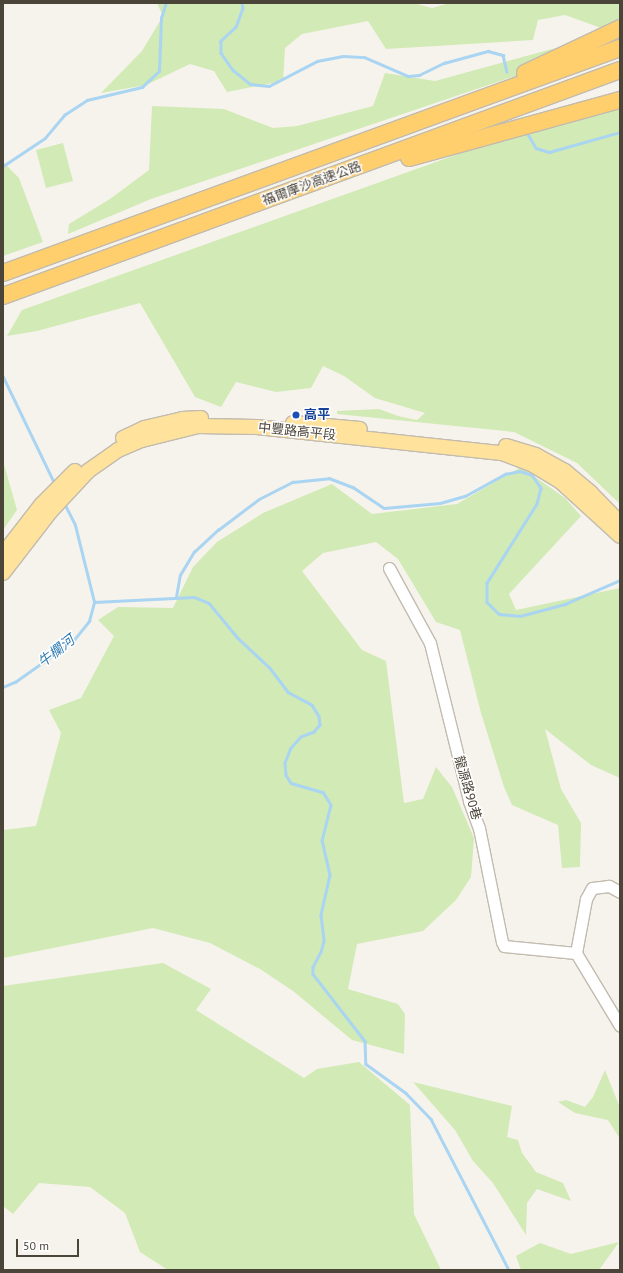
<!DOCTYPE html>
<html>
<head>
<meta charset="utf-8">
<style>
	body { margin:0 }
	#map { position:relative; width:623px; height:1273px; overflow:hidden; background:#f6f3ec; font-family:"PT Sans","Noto Sans TC",sans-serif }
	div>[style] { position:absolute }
	.green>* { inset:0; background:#d2eab5 }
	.stream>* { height:2.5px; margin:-1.25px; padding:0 1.25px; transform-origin:1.25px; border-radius:1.25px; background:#a9d4f2 }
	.roads { filter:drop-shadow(1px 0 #c2bbae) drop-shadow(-1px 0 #c2bbae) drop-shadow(0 1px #c2bbae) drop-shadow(0 -1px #c2bbae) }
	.minor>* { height:11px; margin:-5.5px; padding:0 5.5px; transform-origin:5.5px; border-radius:5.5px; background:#fff }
	.major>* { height:14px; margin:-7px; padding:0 7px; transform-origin:7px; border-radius:7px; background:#ffe39c }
	.highway>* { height:16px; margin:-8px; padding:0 8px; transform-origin:8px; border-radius:8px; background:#ffcf6e }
	.dots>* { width:11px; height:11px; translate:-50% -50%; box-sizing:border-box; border:2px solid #fff; border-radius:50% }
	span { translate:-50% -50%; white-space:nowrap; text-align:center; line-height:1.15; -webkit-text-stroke:3px #fff; paint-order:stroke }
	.street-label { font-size:13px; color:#4b4439 }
	.transit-label { font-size:13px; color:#164399; font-weight:700 }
	.left { translate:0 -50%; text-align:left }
	.water-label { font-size:14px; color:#2e7ab2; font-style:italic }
	.frame { position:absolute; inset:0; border:4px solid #4b4439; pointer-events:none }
	.scale { position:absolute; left:16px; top:1239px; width:63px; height:18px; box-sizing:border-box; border:2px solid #4b4439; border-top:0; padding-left:5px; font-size:12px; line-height:14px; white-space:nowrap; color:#4b4439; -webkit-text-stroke:3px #fff; paint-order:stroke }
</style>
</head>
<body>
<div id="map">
	<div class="green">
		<div style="clip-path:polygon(157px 3px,413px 3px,432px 8px,450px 3px,620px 3px,620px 32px,615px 33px,565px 15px,538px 20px,533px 40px,386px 49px,368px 21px,302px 34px,285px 48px,283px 81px,227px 92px,214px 71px,190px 64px,146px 85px,101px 93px,142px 51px,163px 16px)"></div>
		<div style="clip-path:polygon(586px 45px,530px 71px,151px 199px,68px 234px,69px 224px,110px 199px,149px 170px,152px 106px,224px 109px,273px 128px,297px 126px,373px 106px,385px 73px,435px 81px,552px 49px)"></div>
		<div style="clip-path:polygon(620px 90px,620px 504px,577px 463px,514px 432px,337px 414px,337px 411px,379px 409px,398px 416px,417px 420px,425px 413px,375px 398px,344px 376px,323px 366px,311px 388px,276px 392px,236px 382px,221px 407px,195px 397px,140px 303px,37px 331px,7px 336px,22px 310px,528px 129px)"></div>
		<div style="clip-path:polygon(63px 143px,73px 181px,46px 188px,36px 150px)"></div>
		<div style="clip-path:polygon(3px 162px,19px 178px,43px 242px,3px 256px)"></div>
		<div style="clip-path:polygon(3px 461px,17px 510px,3px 530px)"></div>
		<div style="clip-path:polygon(521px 467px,565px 498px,581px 516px,509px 594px,516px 610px,620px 588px,620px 778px,591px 765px,545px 729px,561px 789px,581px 823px,580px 867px,562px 868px,558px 825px,512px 805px,504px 787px,481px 713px,460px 630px,436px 622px,398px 559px,376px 542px,323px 553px,302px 571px,362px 650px,386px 661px,404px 803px,423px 799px,436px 767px,452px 787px,474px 838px,471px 877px,456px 900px,423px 931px,357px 944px,348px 989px,398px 1004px,405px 1014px,404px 1054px,352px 1040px,293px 991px,260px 969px,210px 943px,153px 928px,3px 958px,3px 830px,36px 826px,61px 733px,49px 710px,81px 698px,114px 636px,98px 620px,118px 607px,173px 608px,193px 567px,217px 542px,263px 513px,332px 484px,372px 514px,457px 504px)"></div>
		<div style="clip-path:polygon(163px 963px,211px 989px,196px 1010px,304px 1078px,317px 1069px,359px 1062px,410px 1105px,414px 1214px,441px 1270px,168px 1270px,140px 1252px,125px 1213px,90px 1187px,39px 1183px,13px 1214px,3px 1206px,3px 986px)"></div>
		<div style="clip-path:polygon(605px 1070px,620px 1108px,620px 1139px,608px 1120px,575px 1113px,558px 1102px,566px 1100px,585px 1107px,593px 1097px)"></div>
		<div style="clip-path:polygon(413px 1082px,512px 1106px,507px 1137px,518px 1140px,522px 1153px,536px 1172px,563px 1183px,571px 1201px,537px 1189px,527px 1203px,526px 1235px,493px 1183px,473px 1161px,455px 1130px)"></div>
		<div style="clip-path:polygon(619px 1242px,599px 1270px,521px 1270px,516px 1256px,540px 1243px,571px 1254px)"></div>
	</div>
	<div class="stream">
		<div style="left:242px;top:3px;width:5px;rotate:79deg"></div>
		<div style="left:243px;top:8px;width:20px;rotate:110deg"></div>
		<div style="left:236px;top:27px;width:21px;rotate:137deg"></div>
		<div style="left:221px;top:41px;width:12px;rotate:90deg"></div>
		<div style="left:221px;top:53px;width:21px;rotate:55deg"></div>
		<div style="left:233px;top:70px;width:22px;rotate:39deg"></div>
		<div style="left:250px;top:84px;width:19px;rotate:6deg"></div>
		<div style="left:269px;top:86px;width:54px;rotate:-27.5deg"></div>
		<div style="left:317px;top:61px;width:26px;rotate:-11deg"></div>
		<div style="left:343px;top:56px;width:21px;rotate:3deg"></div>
		<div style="left:364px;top:57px;width:48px;rotate:23.4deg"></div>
		<div style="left:408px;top:76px;width:11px;rotate:-5deg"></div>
		<div style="left:419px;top:75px;width:28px;rotate:-26deg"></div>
		<div style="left:444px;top:63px;width:46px;rotate:-15.3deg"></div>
		<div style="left:488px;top:51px;width:16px;rotate:15deg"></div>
		<div style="left:503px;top:55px;width:17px;rotate:77deg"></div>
		<div style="left:528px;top:134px;width:16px;rotate:60deg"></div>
		<div style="left:536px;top:148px;width:14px;rotate:17deg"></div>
		<div style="left:549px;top:152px;width:74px;rotate:-15.7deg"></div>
		<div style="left:3px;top:166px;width:50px;rotate:-33.7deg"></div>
		<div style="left:45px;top:138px;width:30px;rotate:-50deg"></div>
		<div style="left:64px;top:115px;width:27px;rotate:-33deg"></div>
		<div style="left:87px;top:100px;width:57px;rotate:-13.3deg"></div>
		<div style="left:142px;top:87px;width:23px;rotate:-43deg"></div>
		<div style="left:159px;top:71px;width:53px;rotate:-87.8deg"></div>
		<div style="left:161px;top:18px;width:16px;rotate:-72deg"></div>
		<div style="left:3px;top:376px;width:120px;rotate:64.3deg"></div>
		<div style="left:176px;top:597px;width:22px;rotate:-80deg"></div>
		<div style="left:180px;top:575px;width:27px;rotate:-59deg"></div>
		<div style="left:194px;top:552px;width:33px;rotate:-43deg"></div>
		<div style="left:218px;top:530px;width:51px;rotate:-37.1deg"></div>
		<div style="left:259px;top:499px;width:38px;rotate:-27deg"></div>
		<div style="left:293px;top:482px;width:36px;rotate:-6deg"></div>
		<div style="left:329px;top:478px;width:26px;rotate:21deg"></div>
		<div style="left:353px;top:487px;width:37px;rotate:34deg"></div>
		<div style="left:384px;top:508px;width:56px;rotate:-5.1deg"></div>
		<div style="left:440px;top:503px;width:26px;rotate:-16deg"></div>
		<div style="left:465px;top:496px;width:46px;rotate:-28.8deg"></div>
		<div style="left:505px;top:474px;width:15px;rotate:-11deg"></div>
		<div style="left:520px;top:471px;width:13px;rotate:18deg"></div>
		<div style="left:532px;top:475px;width:16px;rotate:55deg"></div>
		<div style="left:541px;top:488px;width:16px;rotate:104deg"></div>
		<div style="left:537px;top:504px;width:93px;rotate:122.3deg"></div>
		<div style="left:487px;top:583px;width:19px;rotate:90deg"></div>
		<div style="left:487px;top:602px;width:17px;rotate:45deg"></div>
		<div style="left:499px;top:614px;width:21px;rotate:5deg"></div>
		<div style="left:520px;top:616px;width:47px;rotate:-14.9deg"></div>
		<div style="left:565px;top:604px;width:60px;rotate:-23.6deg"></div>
		<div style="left:94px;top:602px;width:100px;rotate:-2.9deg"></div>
		<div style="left:194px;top:597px;width:16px;rotate:22deg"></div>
		<div style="left:209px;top:603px;width:45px;rotate:50.4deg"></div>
		<div style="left:238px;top:638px;width:44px;rotate:43.2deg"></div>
		<div style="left:270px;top:668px;width:30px;rotate:53deg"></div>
		<div style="left:288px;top:692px;width:27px;rotate:28deg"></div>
		<div style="left:312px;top:705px;width:13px;rotate:58deg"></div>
		<div style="left:319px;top:716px;width:9px;rotate:84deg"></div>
		<div style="left:320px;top:725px;width:9px;rotate:131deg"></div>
		<div style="left:314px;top:732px;width:14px;rotate:159deg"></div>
		<div style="left:301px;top:737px;width:15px;rotate:132deg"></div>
		<div style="left:291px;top:748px;width:16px;rotate:112deg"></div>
		<div style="left:285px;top:763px;width:12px;rotate:85deg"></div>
		<div style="left:286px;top:775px;width:9px;rotate:58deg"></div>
		<div style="left:291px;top:783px;width:33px;rotate:16deg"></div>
		<div style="left:323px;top:792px;width:15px;rotate:58deg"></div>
		<div style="left:331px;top:805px;width:36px;rotate:104deg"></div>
		<div style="left:322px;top:840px;width:36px;rotate:77deg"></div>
		<div style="left:330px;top:875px;width:41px;rotate:102.7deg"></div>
		<div style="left:321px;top:915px;width:26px;rotate:83deg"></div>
		<div style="left:324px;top:941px;width:11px;rotate:105deg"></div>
		<div style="left:321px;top:952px;width:17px;rotate:118deg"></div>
		<div style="left:313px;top:967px;width:7px;rotate:90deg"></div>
		<div style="left:313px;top:974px;width:85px;rotate:52.2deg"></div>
		<div style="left:365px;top:1041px;width:23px;rotate:88deg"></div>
		<div style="left:366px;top:1064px;width:49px;rotate:35.9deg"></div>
		<div style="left:406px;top:1093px;width:36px;rotate:46deg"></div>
		<div style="left:431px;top:1119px;width:170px;rotate:62.7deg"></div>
		<div style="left:3px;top:687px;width:13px;rotate:-23deg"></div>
		<div style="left:15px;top:682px;width:71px;rotate:-35.3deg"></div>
		<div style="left:73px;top:641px;width:26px;rotate:-51deg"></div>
		<div style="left:89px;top:621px;width:20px;rotate:-75deg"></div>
		<div style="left:94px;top:602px;width:79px;rotate:-103.9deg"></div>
		<div style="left:75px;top:525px;width:25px;rotate:-117deg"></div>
	</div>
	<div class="roads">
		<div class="minor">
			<div style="left:389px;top:568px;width:85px;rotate:61.3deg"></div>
			<div style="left:430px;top:643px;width:163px;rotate:76.1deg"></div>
			<div style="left:469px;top:801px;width:29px;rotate:70deg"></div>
			<div style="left:479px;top:828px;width:116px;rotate:78.6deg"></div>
			<div style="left:502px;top:942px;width:4px;rotate:63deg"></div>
			<div style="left:504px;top:946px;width:72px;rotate:5.6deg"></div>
			<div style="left:620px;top:892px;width:13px;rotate:-151deg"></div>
			<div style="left:609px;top:886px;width:17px;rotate:173deg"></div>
			<div style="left:592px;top:888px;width:13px;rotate:119deg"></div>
			<div style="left:586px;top:899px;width:55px;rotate:100.5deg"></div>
			<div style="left:576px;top:953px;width:85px;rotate:58.9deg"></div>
		</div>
		<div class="major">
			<div style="left:293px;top:423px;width:67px;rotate:5.1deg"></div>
			<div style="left:123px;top:438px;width:23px;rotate:-25deg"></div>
			<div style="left:144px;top:428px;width:39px;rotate:-13deg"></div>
			<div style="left:182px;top:419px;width:19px;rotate:-3deg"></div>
			<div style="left:506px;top:446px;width:31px;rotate:17deg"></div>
			<div style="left:536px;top:455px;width:33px;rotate:29deg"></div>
			<div style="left:565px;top:471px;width:34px;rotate:40deg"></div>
			<div style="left:591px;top:493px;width:42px;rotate:46deg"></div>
			<div style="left:3px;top:554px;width:62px;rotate:-52.2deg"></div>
			<div style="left:41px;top:505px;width:48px;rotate:-45deg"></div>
			<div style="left:3px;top:573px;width:78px;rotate:-52.3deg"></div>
			<div style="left:51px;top:511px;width:54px;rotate:-47.2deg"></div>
			<div style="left:88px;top:471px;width:37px;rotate:-35deg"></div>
			<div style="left:118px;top:450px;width:26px;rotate:-23deg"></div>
			<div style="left:142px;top:440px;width:58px;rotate:-14deg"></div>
			<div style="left:198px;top:426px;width:59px;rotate:1deg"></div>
			<div style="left:257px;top:427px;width:246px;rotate:6.1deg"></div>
			<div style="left:502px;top:453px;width:33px;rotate:21deg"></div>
			<div style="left:533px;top:465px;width:31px;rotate:31deg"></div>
			<div style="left:560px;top:481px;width:81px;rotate:42.5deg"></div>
		</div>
		<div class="highway">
			<div style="left:525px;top:73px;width:105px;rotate:-25.3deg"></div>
			<div style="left:409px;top:158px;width:219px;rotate:-15.4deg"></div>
			<div style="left:3px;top:273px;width:657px;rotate:-20.04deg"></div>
			<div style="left:3px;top:296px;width:657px;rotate:-20.12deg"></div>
		</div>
	</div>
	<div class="dots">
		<div style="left:296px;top:415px;background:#1a4fb4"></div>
	</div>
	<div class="street-label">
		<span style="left:312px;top:184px;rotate:-20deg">福爾摩沙高速公路</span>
		<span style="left:297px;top:432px;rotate:6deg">中豐路高平段</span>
		<span style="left:467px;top:788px;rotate:74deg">龍源路90巷</span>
	</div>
	<div class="transit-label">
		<span class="left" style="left:304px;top:415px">高平</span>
	</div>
	<div class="water-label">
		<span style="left:56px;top:651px;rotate:-38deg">牛欄河</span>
	</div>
	<div class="frame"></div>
	<div class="scale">50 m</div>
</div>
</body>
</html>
